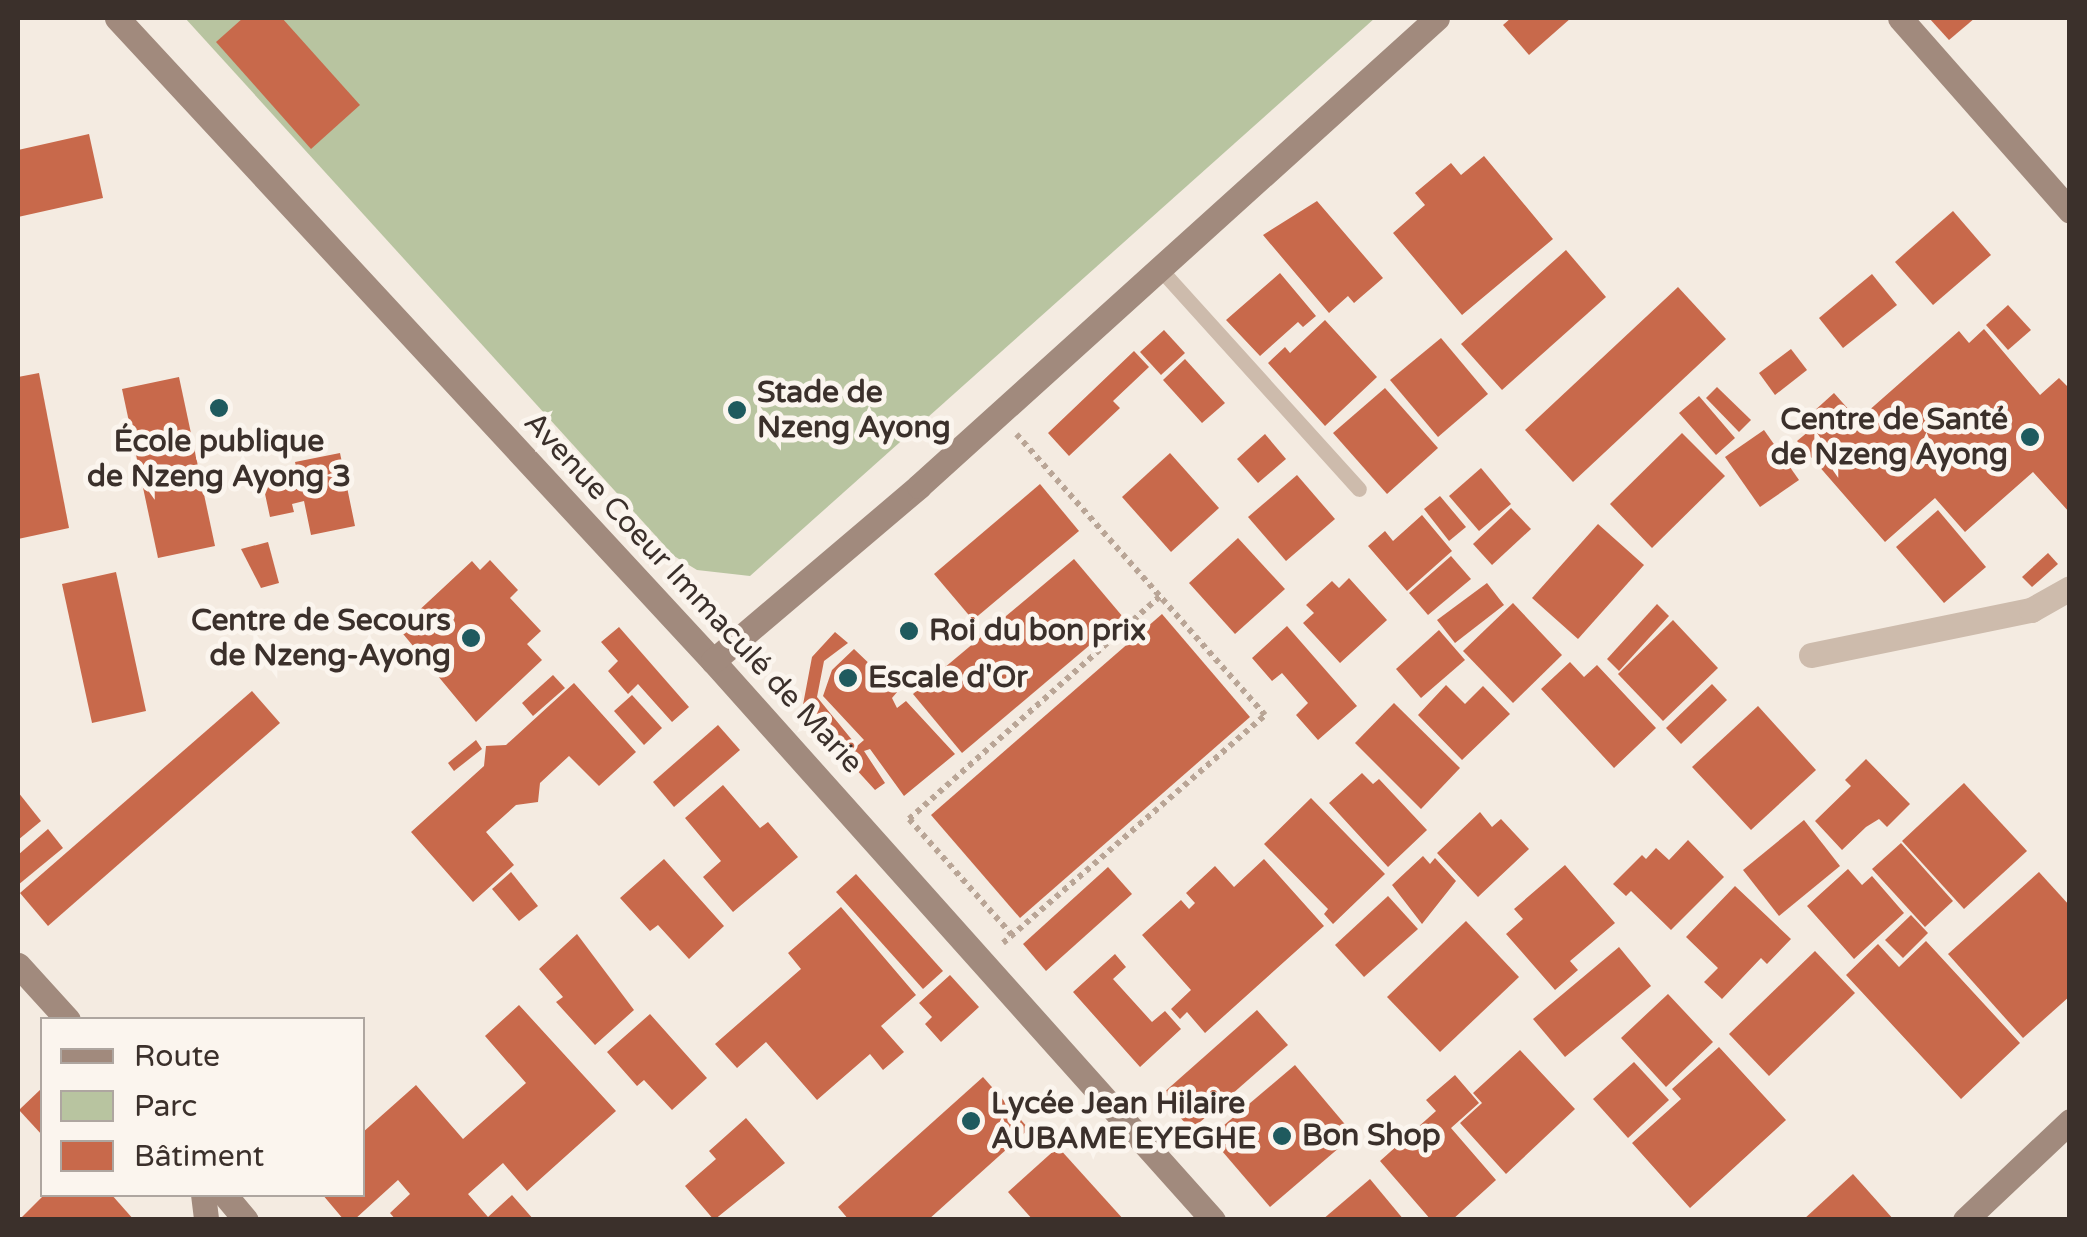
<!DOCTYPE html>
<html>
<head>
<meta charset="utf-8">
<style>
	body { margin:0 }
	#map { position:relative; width:2087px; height:1237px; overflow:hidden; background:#f4ebe1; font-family:"Varela Round",sans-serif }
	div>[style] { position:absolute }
	.green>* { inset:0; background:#b8c4a0 }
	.building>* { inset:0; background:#c8694b }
	.path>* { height:6px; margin-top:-3px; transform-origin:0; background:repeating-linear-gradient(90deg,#b9a596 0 5px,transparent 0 10px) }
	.lane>* { height:15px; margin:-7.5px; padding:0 7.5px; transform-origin:7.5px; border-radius:7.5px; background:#cdbbac }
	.street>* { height:25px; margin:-12.5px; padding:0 12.5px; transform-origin:12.5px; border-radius:12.5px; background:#cdbbac }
	.secondary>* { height:25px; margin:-12.5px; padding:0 12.5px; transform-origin:12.5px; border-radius:12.5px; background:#a18a7d }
	.dots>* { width:28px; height:28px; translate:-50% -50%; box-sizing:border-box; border:5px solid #fbf5ee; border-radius:50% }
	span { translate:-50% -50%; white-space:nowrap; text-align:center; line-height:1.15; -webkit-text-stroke:10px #fbf5ee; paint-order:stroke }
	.poi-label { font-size:30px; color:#3b302b; font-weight:700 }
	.left { translate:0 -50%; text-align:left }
	.right { translate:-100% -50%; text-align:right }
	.street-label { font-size:30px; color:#3b302b }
	.frame { position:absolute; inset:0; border:20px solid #3b302b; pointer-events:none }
	.legend { position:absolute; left:40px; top:1017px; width:325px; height:180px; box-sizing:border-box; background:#fbf5ee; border:2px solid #aea6a0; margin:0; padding:12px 18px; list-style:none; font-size:30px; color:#3b302b }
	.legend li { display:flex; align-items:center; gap:20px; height:50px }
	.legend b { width:50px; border:2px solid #aea6a0 }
</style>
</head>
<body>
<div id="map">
	<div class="green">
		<div style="clip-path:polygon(185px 18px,1375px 18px,750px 576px,697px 570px,674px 556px)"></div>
	</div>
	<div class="building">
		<div style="clip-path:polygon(243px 18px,282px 18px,360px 105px,311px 149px,216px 42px)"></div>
		<div style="clip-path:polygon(1511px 18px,1571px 18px,1529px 55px,1503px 25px)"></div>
		<div style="clip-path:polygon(1929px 18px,1975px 18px,1949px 40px)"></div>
		<div style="clip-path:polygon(89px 134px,103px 198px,18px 217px,18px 150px)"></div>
		<div style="clip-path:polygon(1484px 156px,1553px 239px,1462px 315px,1393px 233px,1425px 205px,1415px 193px,1451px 163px,1461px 175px)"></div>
		<div style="clip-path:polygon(1317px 201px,1383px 278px,1354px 303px,1348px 296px,1329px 313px,1263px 235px)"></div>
		<div style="clip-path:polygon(1953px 211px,1991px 255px,1933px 305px,1895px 262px)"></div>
		<div style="clip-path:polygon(1566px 250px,1606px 297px,1502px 390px,1461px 344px)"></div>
		<div style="clip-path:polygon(1280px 273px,1316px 316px,1303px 327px,1298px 322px,1260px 356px,1226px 320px)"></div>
		<div style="clip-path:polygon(1872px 274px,1897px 305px,1843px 348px,1819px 318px)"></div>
		<div style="clip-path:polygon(1678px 287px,1726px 339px,1573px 482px,1525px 430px)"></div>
		<div style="clip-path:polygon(2008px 305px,2031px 330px,2008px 350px,1986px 325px)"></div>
		<div style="clip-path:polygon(1325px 320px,1377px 377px,1325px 426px,1268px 363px,1285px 347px,1290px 353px)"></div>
		<div style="clip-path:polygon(1984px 329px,2040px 395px,2059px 378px,2070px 389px,2070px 513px,2033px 472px,1965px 532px,1935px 498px,1885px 542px,1797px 441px,1809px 431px,1802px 422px,1834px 393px,1858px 420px,1959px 331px,1969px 343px)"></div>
		<div style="clip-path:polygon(1164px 330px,1185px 353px,1161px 375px,1140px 352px)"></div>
		<div style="clip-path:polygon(1441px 338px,1488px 394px,1438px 437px,1390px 380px)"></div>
		<div style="clip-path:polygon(1791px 349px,1807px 370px,1775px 395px,1759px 373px)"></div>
		<div style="clip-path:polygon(1134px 351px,1149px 367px,1113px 401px,1120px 408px,1069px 456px,1048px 433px)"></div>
		<div style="clip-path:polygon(1185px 359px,1225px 403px,1202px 423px,1163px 380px)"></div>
		<div style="clip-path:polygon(39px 373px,69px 528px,18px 539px,18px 377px)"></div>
		<div style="clip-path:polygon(179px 377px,215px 546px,158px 558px,122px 389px)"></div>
		<div style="clip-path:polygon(1717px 387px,1751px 420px,1739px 432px,1706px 398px)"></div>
		<div style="clip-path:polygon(1385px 388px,1438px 448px,1387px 494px,1333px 433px)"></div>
		<div style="clip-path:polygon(1699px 396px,1735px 438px,1716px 455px,1679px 413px)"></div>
		<div style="clip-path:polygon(1764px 430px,1799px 480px,1760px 507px,1725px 457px)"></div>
		<div style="clip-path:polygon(1682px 433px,1725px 476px,1652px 548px,1610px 504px)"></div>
		<div style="clip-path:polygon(1265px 434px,1286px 459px,1258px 483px,1237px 459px)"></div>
		<div style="clip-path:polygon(340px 453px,355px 526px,311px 535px,304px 501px,292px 504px,294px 512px,270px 517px,262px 480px,299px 480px,295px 462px)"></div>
		<div style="clip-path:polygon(1170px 453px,1219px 508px,1171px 552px,1122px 497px)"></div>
		<div style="clip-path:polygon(1481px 468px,1511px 504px,1479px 531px,1449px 496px)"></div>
		<div style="clip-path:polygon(1297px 475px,1335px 519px,1286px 561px,1248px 517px)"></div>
		<div style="clip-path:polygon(1040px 484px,1079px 531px,973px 620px,934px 574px)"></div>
		<div style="clip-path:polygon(1440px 496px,1466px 527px,1449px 541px,1424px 509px)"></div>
		<div style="clip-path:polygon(1511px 508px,1531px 529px,1492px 565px,1473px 544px)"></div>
		<div style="clip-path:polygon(1938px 510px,1986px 567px,1944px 603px,1896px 547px)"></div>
		<div style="clip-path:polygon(1422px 515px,1452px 551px,1407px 591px,1368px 546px,1385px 531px,1393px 541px)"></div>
		<div style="clip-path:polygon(1598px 524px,1644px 565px,1578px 639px,1532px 598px)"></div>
		<div style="clip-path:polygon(1238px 538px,1285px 589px,1235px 634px,1189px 583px)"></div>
		<div style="clip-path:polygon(268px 542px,279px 583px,261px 588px,241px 549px)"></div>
		<div style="clip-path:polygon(2048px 553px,2058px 564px,2032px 587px,2022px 577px)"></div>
		<div style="clip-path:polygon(1451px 556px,1471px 579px,1428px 615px,1409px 593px)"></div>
		<div style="clip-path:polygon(1074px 559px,1123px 617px,962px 753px,913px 694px)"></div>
		<div style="clip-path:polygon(490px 560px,518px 590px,510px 598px,541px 631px,527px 644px,542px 660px,476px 722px,399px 629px,472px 561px,480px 570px)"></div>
		<div style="clip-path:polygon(116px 572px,146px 711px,92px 723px,62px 584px)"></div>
		<div style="clip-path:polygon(1349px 578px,1387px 620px,1340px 663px,1303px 623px,1314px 613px,1306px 605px,1332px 581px,1339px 588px)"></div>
		<div style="clip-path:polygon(1487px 583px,1504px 605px,1455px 643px,1437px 620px)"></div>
		<div style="clip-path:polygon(1513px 603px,1562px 655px,1513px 703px,1463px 651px)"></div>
		<div style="clip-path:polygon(1657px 604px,1669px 616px,1619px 671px,1607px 659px)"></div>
		<div style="clip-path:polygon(1162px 614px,1250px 717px,1020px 918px,931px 815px)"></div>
		<div style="clip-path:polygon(1673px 620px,1718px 668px,1663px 721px,1618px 674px)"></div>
		<div style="clip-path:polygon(1287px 626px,1357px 706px,1318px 740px,1296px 715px,1308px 703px,1282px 673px,1272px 681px,1252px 658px)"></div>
		<div style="clip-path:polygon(619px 627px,689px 707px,672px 722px,638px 684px,628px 694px,608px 671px,618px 661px,601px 642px)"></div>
		<div style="clip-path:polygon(1439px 630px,1465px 660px,1421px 698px,1396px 669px)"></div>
		<div style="clip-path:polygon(835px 632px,848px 643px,824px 661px,817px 697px,857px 746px,864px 740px,823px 696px,832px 670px,854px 649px,898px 691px,892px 698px,897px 708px,906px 701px,955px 754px,904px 796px,870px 749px,864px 751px,885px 783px,875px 790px,802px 710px,812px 657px)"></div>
		<div style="clip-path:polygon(1570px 662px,1584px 677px,1597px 665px,1656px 728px,1614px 768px,1541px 689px)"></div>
		<div style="clip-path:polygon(553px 675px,565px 688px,533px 716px,522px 703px)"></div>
		<div style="clip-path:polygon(574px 683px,636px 752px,599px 786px,569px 756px,540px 783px,538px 802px,516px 805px,486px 832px,514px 865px,473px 902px,411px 832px,484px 766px,486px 746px,506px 745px)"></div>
		<div style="clip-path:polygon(1712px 684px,1727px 700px,1681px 744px,1666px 728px)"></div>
		<div style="clip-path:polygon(1446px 685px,1465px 704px,1483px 686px,1510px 714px,1462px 760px,1418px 715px)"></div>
		<div style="clip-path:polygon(252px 691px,280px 723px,48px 926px,20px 893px)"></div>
		<div style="clip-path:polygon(632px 695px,662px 728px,644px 745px,614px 711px)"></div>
		<div style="clip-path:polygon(1394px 703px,1460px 768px,1421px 809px,1355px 743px)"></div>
		<div style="clip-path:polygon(1758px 706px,1816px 770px,1751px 830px,1692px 767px)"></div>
		<div style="clip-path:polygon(718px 725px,740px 750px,674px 807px,653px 782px)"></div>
		<div style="clip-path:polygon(476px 740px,482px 749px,454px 771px,448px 763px)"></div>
		<div style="clip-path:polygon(1866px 759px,1910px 804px,1887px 827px,1879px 819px,1866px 827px,1842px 850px,1815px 821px,1851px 786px,1845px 780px)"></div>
		<div style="clip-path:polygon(1362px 773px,1373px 784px,1379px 779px,1427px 830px,1388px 867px,1329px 803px)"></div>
		<div style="clip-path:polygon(1964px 783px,2027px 851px,1964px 909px,1902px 841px)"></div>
		<div style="clip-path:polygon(723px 785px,760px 828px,768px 822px,798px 857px,733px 912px,703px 877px,721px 861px,685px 818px)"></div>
		<div style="clip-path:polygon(18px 792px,41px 821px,18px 840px)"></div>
		<div style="clip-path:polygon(1311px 798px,1385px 874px,1333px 924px,1324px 914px,1328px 909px,1264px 844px)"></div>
		<div style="clip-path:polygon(1480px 812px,1492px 827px,1501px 819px,1529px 849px,1478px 897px,1437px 853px)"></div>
		<div style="clip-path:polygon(1804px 820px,1840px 866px,1779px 916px,1743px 870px)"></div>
		<div style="clip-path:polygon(48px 829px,63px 848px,18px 885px,18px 855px)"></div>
		<div style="clip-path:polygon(1688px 840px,1724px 877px,1671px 930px,1631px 891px,1626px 896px,1613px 884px,1642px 855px,1646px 859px,1656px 848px,1669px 860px)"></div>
		<div style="clip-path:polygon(1901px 843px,1953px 901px,1925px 927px,1872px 869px)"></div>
		<div style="clip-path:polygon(1423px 856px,1430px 864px,1435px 858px,1456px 881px,1422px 924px,1392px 885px)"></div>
		<div style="clip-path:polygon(664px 859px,724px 926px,689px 959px,658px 925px,650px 931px,620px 898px)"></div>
		<div style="clip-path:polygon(1264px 859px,1324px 926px,1205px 1033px,1187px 1012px,1180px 1019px,1171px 1009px,1191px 990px,1142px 935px,1181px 900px,1189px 909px,1195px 903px,1186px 893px,1215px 866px,1234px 887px)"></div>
		<div style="clip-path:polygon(1565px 865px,1615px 923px,1570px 961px,1578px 970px,1555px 990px,1506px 934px,1523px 919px,1514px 909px)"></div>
		<div style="clip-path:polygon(1108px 867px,1132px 894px,1046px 971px,1023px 944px)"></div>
		<div style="clip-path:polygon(1848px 869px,1862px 885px,1872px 876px,1904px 913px,1854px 959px,1807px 906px)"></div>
		<div style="clip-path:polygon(511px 872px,538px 906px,519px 921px,492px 889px)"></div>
		<div style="clip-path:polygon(2039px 872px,2070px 906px,2070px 996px,2023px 1038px,1948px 954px)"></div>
		<div style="clip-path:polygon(856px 874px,943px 971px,923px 989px,836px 892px)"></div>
		<div style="clip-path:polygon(1735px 886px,1791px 939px,1767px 964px,1761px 958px,1722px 999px,1704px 982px,1718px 968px,1686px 937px)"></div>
		<div style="clip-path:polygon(1388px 896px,1418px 929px,1364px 977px,1335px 945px)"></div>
		<div style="clip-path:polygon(841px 907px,916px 995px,881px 1026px,904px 1052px,883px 1070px,870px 1054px,817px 1100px,766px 1042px,737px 1068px,715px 1044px,801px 969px,788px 953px)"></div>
		<div style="clip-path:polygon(1911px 915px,1928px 933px,1903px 958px,1885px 940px)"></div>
		<div style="clip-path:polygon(1466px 921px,1519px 977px,1440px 1052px,1387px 997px)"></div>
		<div style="clip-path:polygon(577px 934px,634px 1010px,595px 1045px,556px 1002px,563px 997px,539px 969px)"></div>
		<div style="clip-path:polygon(1926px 941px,2020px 1043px,1961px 1099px,1846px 975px,1878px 944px,1899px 967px)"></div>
		<div style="clip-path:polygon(1619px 947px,1651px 986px,1565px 1057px,1533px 1019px)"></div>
		<div style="clip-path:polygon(1815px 951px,1855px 993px,1769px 1076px,1729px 1034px)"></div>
		<div style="clip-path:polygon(1115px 954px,1126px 967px,1113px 979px,1152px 1022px,1165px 1011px,1181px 1029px,1140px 1067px,1073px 992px)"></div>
		<div style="clip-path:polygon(950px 975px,979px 1007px,941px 1042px,925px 1024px,932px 1017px,919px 1003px)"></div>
		<div style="clip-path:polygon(1668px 994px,1713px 1042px,1666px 1087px,1621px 1038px)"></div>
		<div style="clip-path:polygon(519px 1005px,616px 1111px,527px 1191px,503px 1163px,468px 1194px,488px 1217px,512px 1195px,534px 1220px,396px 1220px,390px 1213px,410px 1194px,398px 1180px,354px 1220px,344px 1220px,322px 1194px,362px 1194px,362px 1133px,416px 1085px,463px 1139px,526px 1083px,485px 1036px)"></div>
		<div style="clip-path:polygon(1257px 1010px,1288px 1045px,1191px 1130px,1161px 1095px)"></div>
		<div style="clip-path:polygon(650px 1014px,707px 1078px,672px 1110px,644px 1080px,637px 1086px,607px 1052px)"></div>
		<div style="clip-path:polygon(1719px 1047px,1786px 1120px,1690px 1208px,1632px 1143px,1681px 1099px,1672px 1089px)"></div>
		<div style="clip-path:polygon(1520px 1050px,1575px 1109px,1506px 1174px,1460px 1123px,1482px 1103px,1473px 1093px)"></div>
		<div style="clip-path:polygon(1634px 1062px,1669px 1100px,1628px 1138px,1593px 1099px)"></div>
		<div style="clip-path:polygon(1295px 1065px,1354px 1135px,1270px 1207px,1210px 1137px)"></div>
		<div style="clip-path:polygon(1455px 1075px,1479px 1103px,1451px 1128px,1496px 1180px,1452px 1220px,1431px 1220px,1380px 1161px,1436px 1111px,1426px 1100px)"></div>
		<div style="clip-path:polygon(983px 1077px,1029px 1129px,928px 1220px,849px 1220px,838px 1207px)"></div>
		<div style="clip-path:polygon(42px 1088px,42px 1135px,19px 1110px)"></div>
		<div style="clip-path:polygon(746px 1118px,785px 1163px,714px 1220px,685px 1186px,716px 1159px,709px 1151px)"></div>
		<div style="clip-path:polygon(1058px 1147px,1124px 1220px,1033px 1220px,1008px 1192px)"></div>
		<div style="clip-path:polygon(1853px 1174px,1894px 1220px,1803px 1220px)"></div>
		<div style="clip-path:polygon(1370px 1179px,1404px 1220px,1322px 1220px)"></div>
		<div style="clip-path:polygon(45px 1194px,111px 1194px,134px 1220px,19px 1220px)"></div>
	</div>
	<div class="path">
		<div style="left:1012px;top:935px;width:155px;rotate:-131.6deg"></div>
		<div style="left:909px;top:819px;width:336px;rotate:-41.6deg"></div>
		<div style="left:1003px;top:943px;width:347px;rotate:-41deg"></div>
		<div style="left:1265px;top:715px;width:375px;rotate:-131.5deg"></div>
	</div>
	<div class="lane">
		<div style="left:1161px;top:270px;width:295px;rotate:47.9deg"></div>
	</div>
	<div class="street">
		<div style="left:1811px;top:655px;width:225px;rotate:-11.6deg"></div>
		<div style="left:2031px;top:610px;width:45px;rotate:-29.4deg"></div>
	</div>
	<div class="secondary">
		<div style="left:117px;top:18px;width:877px;rotate:47.17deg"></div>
		<div style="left:713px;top:661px;width:750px;rotate:48.19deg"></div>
		<div style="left:1900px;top:18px;width:257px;rotate:48.6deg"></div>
		<div style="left:713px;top:661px;width:270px;rotate:-40.3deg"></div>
		<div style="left:919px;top:486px;width:698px;rotate:-42.1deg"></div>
		<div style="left:18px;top:965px;width:74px;rotate:47.7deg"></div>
		<div style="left:203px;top:1194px;width:26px;rotate:83deg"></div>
		<div style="left:224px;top:1194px;width:34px;rotate:50deg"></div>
		<div style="left:1965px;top:1220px;width:144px;rotate:-43.3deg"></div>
	</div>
	<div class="dots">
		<div style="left:219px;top:408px;background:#1f5a5e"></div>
		<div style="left:737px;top:410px;background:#1f5a5e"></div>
		<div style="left:2030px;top:437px;background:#1f5a5e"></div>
		<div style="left:909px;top:631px;background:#1f5a5e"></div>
		<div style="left:471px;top:638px;background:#1f5a5e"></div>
		<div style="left:848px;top:678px;background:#1f5a5e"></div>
		<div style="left:971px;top:1121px;background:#1f5a5e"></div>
		<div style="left:1282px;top:1136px;background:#1f5a5e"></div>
	</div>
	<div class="poi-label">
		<span class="left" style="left:757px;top:410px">Stade de<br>Nzeng Ayong</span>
		<span class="right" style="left:2008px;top:437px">Centre de Santé<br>de Nzeng Ayong</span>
		<span style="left:219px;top:459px">École publique<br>de Nzeng Ayong 3</span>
		<span class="right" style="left:451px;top:638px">Centre de Secours<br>de Nzeng-Ayong</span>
		<span class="left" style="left:929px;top:631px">Roi du bon prix</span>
		<span class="left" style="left:868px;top:678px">Escale d'Or</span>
		<span class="left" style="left:991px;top:1121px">Lycée Jean Hilaire<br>AUBAME EYEGHE</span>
		<span class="left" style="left:1302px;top:1136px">Bon Shop</span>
	</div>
	<div class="street-label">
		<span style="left:693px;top:593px;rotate:47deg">Avenue Coeur Immaculé de Marie</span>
	</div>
	<div class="frame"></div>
	<ul class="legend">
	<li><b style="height:12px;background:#a18a7d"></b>Route</li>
	<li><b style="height:28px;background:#b8c4a0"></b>Parc</li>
	<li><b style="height:28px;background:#c8694b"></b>Bâtiment</li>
	</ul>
</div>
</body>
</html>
